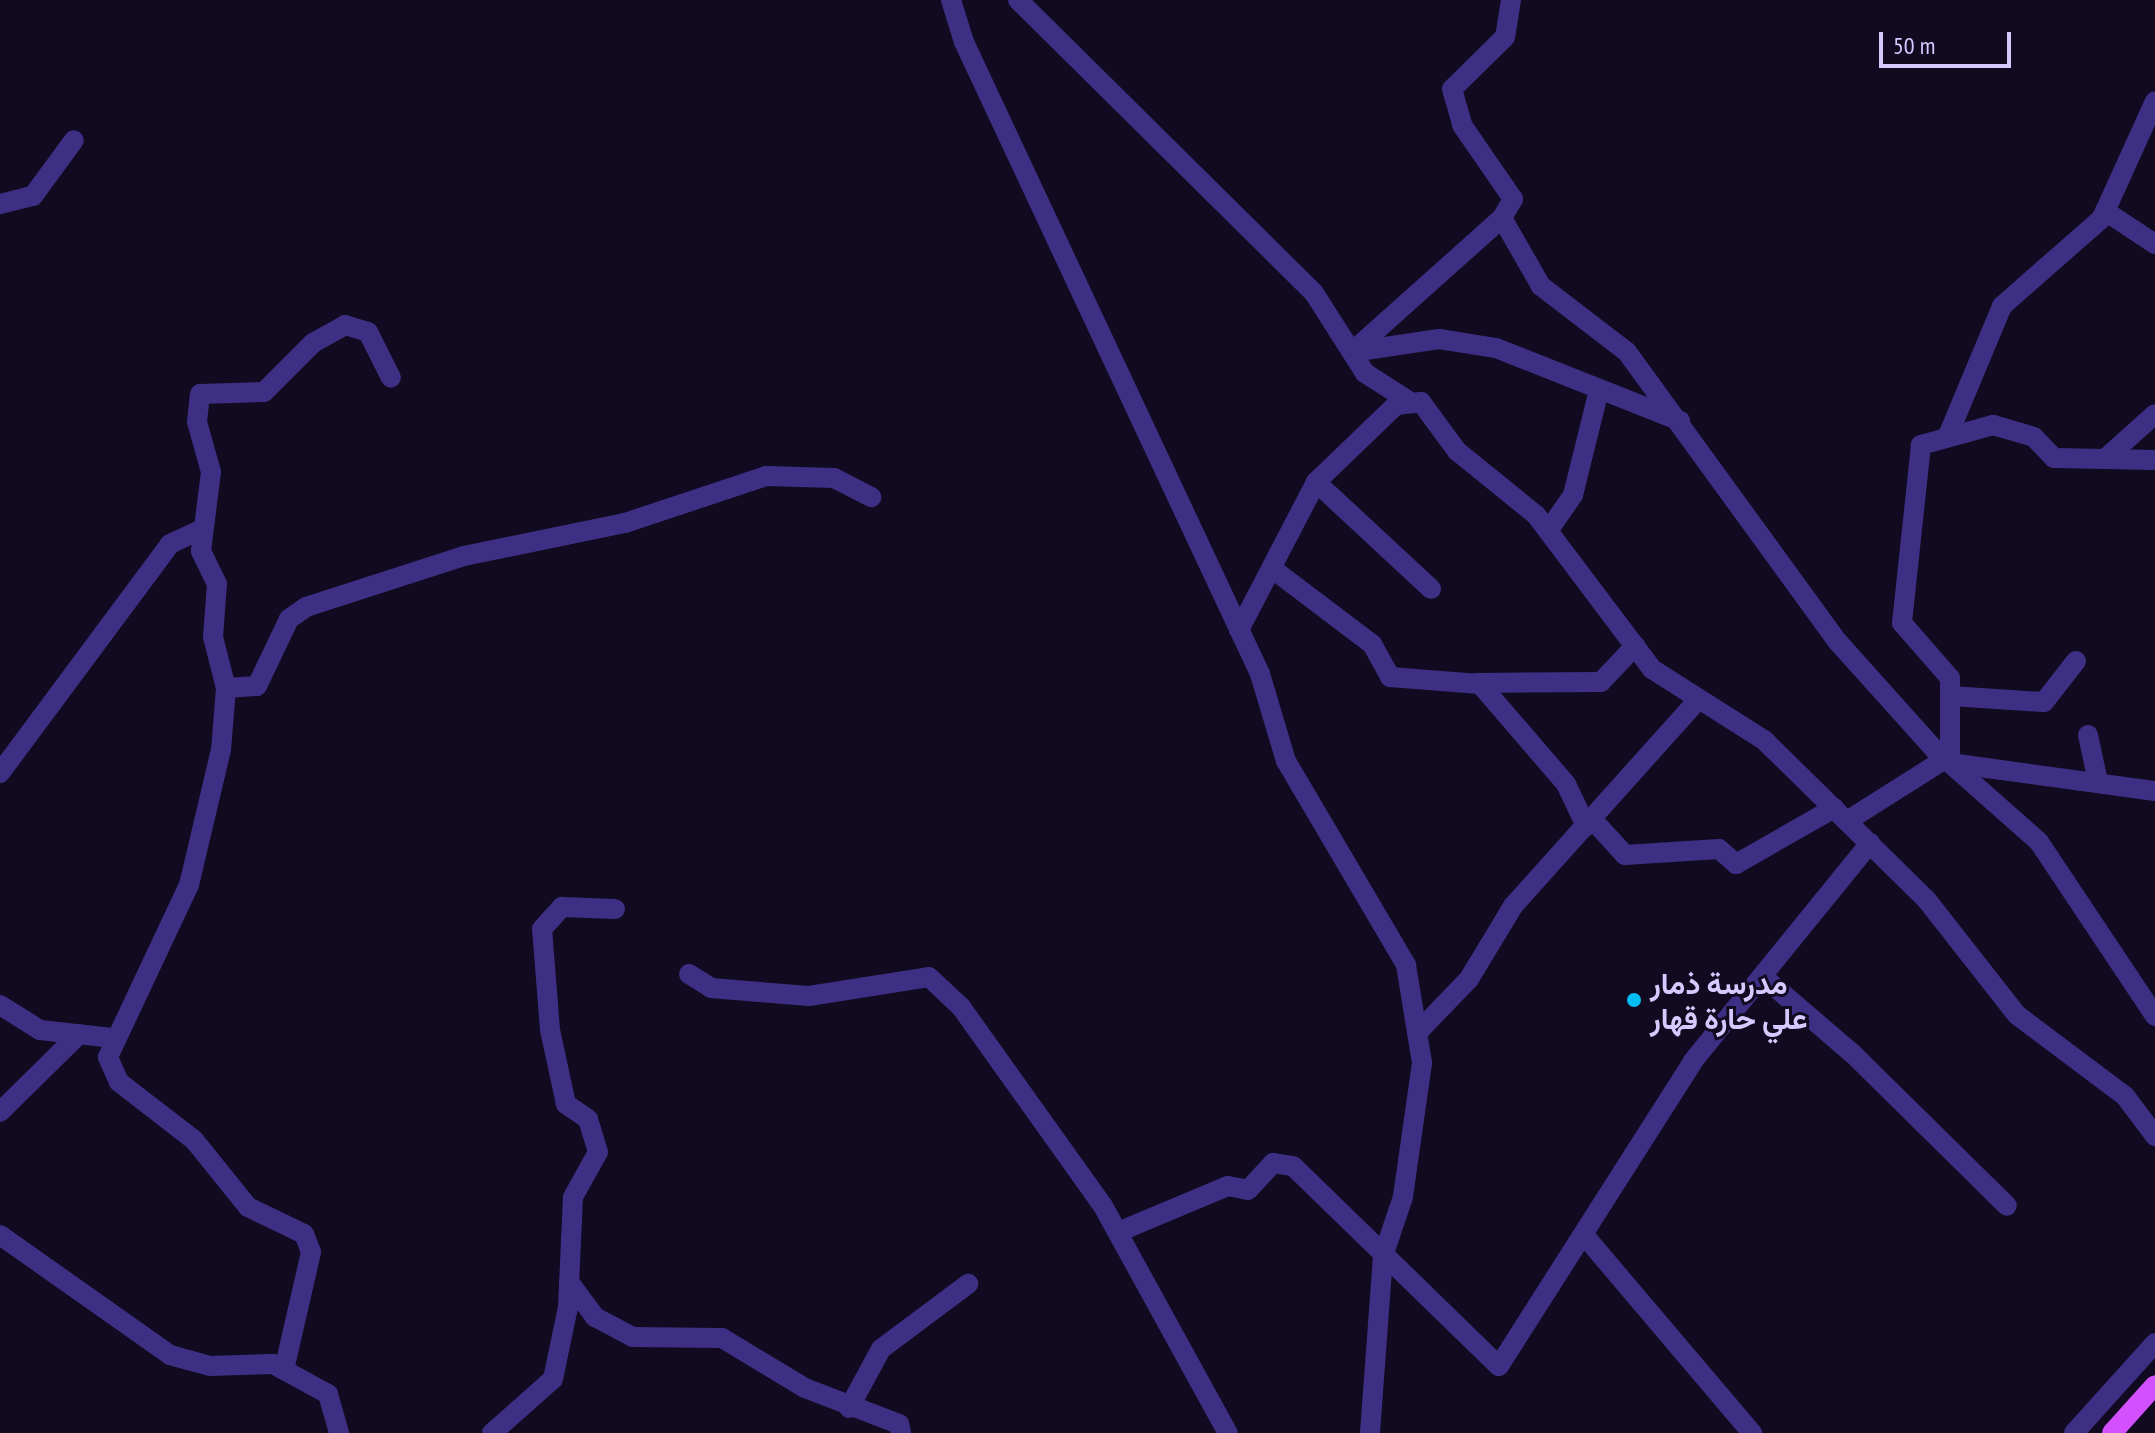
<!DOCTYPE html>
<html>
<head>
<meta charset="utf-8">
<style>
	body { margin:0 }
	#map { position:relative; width:2155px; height:1433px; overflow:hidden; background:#110a20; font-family:"PT Sans Narrow",Vazirmatn,sans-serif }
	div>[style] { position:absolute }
	.minor>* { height:20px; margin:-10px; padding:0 10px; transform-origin:10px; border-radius:10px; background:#3d3084 }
	.major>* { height:20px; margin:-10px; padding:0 10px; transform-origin:10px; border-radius:10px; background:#d350ff }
	.dots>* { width:22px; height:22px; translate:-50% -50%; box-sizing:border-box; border:4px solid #110a20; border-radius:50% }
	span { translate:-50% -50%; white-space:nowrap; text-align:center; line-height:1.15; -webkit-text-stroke:6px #110a20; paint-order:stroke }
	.poi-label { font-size:30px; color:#d6c9ff; font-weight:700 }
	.left { translate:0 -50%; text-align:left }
	.scale { position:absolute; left:1879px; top:32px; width:132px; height:36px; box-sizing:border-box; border:4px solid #d6c9ff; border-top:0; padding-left:10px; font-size:24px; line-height:28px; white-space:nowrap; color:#d6c9ff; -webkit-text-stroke:6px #110a20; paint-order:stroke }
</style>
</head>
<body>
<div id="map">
	<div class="minor">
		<div style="left:951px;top:0;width:44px;rotate:72.8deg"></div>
		<div style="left:964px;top:42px;width:698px;rotate:64.9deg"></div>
		<div style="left:1260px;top:674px;width:91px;rotate:73.4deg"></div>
		<div style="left:1286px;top:761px;width:237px;rotate:59.5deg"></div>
		<div style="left:1406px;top:965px;width:99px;rotate:80.7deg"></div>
		<div style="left:1422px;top:1063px;width:135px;rotate:98.1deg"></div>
		<div style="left:1403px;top:1197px;width:62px;rotate:108.7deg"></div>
		<div style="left:1383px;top:1256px;width:177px;rotate:94.2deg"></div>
		<div style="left:1018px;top:0;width:416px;rotate:44.7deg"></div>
		<div style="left:1314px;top:293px;width:95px;rotate:57.5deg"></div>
		<div style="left:1365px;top:373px;width:56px;rotate:32.6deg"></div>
		<div style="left:1511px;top:0;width:37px;rotate:99deg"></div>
		<div style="left:1505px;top:37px;width:74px;rotate:135.5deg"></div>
		<div style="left:1452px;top:89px;width:37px;rotate:74deg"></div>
		<div style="left:1462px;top:125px;width:90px;rotate:55.4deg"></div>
		<div style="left:1513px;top:199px;width:22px;rotate:120deg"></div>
		<div style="left:1502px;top:218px;width:78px;rotate:60.2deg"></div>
		<div style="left:1541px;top:286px;width:108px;rotate:37.5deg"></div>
		<div style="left:1627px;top:352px;width:359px;rotate:54deg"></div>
		<div style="left:1838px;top:642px;width:144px;rotate:48.1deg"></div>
		<div style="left:1934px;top:749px;width:140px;rotate:41.5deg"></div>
		<div style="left:2039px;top:842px;width:209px;rotate:56.3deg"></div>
		<div style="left:0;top:204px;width:34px;rotate:-14deg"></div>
		<div style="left:33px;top:196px;width:69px;rotate:-53.8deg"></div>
		<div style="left:2105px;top:211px;width:60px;rotate:33.4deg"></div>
		<div style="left:1352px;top:352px;width:88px;rotate:-8.5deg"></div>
		<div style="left:1439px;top:339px;width:58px;rotate:9deg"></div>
		<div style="left:1496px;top:348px;width:198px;rotate:21.6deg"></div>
		<div style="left:1352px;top:352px;width:201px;rotate:-41.8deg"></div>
		<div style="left:1949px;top:433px;width:138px;rotate:-67.3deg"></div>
		<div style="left:2002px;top:306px;width:133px;rotate:-41.3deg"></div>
		<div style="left:2102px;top:218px;width:128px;rotate:-65.6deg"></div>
		<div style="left:2105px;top:459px;width:67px;rotate:-42deg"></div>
		<div style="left:2155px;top:460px;width:101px;rotate:-178.9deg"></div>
		<div style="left:2054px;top:458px;width:29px;rotate:-134deg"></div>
		<div style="left:2034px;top:437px;width:43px;rotate:-163.7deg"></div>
		<div style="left:1993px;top:425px;width:75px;rotate:164.5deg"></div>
		<div style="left:1921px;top:445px;width:179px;rotate:96.1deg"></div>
		<div style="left:1902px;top:623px;width:73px;rotate:48.9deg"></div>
		<div style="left:1950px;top:678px;width:85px;rotate:90deg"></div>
		<div style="left:1950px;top:763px;width:207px;rotate:7.8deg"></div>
		<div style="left:1316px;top:482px;width:111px;rotate:-43.9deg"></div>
		<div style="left:1396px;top:405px;width:25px;rotate:-7deg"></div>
		<div style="left:1421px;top:402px;width:61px;rotate:53.7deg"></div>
		<div style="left:1457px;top:451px;width:102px;rotate:39deg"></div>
		<div style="left:1536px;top:515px;width:193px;rotate:53deg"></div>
		<div style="left:1652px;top:669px;width:133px;rotate:32.4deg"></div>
		<div style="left:1764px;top:740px;width:227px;rotate:44.5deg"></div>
		<div style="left:1926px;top:899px;width:147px;rotate:51.9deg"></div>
		<div style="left:2017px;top:1015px;width:135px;rotate:36.9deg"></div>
		<div style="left:2125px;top:1096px;width:50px;rotate:53.1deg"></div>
		<div style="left:1548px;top:531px;width:44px;rotate:-55.2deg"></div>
		<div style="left:1573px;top:495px;width:108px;rotate:-76.1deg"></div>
		<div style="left:1274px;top:570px;width:123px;rotate:37.1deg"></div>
		<div style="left:1372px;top:644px;width:38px;rotate:61deg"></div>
		<div style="left:1390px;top:677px;width:90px;rotate:4.4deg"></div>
		<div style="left:1480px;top:684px;width:132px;rotate:49.3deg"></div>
		<div style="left:1566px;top:784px;width:47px;rotate:64.5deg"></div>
		<div style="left:1239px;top:630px;width:167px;rotate:-62.5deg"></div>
		<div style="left:1316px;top:482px;width:157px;rotate:42.9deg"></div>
		<div style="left:1477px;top:683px;width:124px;rotate:-0.5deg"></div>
		<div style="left:1601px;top:682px;width:50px;rotate:-46.6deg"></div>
		<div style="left:226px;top:688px;width:31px;rotate:-4deg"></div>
		<div style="left:257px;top:686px;width:74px;rotate:-64.5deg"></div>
		<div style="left:289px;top:619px;width:21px;rotate:-35deg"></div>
		<div style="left:306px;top:607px;width:166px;rotate:-17.9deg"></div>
		<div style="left:464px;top:556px;width:164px;rotate:-11.6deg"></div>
		<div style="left:625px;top:523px;width:149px;rotate:-18.4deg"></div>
		<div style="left:766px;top:476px;width:68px;rotate:1.7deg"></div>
		<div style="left:834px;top:478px;width:42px;rotate:27.2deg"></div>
		<div style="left:1950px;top:696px;width:94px;rotate:3.7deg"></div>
		<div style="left:2044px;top:702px;width:52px;rotate:-52deg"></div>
		<div style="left:2088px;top:735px;width:48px;rotate:78deg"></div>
		<div style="left:0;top:773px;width:285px;rotate:-53.4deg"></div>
		<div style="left:170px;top:544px;width:35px;rotate:-25deg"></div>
		<div style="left:1592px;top:819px;width:49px;rotate:47.5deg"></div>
		<div style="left:1625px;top:855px;width:94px;rotate:-3.7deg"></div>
		<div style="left:1719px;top:849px;width:23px;rotate:41deg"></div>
		<div style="left:1736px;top:864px;width:113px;rotate:-29.7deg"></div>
		<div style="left:1847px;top:821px;width:116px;rotate:-32.3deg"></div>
		<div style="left:689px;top:974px;width:26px;rotate:32deg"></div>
		<div style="left:711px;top:988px;width:98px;rotate:4.7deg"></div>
		<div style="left:809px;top:996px;width:121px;rotate:-9deg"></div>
		<div style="left:929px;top:977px;width:44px;rotate:43.2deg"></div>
		<div style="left:961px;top:1007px;width:244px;rotate:54.5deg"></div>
		<div style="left:1103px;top:1206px;width:259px;rotate:61.2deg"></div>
		<div style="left:1762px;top:976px;width:120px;rotate:40.6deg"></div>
		<div style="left:1853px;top:1054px;width:216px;rotate:44.6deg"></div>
		<div style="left:0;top:1005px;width:47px;rotate:32deg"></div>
		<div style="left:40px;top:1030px;width:72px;rotate:6.3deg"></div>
		<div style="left:1417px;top:1033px;width:75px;rotate:-46.1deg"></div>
		<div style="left:1469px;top:979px;width:85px;rotate:-58.9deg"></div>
		<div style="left:1513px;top:906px;width:278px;rotate:-48.1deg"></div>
		<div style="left:0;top:1112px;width:111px;rotate:-44.6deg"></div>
		<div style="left:1118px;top:1232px;width:119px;rotate:-22.7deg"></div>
		<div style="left:1228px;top:1186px;width:20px;rotate:11deg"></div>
		<div style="left:1248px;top:1190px;width:37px;rotate:-47deg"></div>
		<div style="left:1273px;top:1163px;width:20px;rotate:9deg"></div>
		<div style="left:1293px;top:1166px;width:287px;rotate:44.2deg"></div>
		<div style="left:1499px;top:1366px;width:361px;rotate:-57.5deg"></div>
		<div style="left:1693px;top:1061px;width:281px;rotate:-50.9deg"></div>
		<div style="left:0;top:1235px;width:208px;rotate:35.2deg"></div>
		<div style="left:170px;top:1355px;width:41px;rotate:15.4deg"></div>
		<div style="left:210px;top:1366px;width:63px;rotate:-1.8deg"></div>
		<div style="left:273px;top:1364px;width:63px;rotate:28.6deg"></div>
		<div style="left:328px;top:1394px;width:41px;rotate:74.2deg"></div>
		<div style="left:1584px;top:1235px;width:260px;rotate:49.7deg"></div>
		<div style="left:569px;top:1282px;width:44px;rotate:53.4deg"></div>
		<div style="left:595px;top:1317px;width:43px;rotate:27.8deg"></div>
		<div style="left:633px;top:1337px;width:89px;rotate:0.6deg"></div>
		<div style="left:722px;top:1338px;width:97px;rotate:31.1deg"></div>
		<div style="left:805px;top:1388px;width:101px;rotate:21deg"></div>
		<div style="left:899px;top:1424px;width:9px;rotate:77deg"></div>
		<div style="left:284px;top:1370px;width:121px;rotate:-77.1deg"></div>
		<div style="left:311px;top:1252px;width:19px;rotate:-111deg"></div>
		<div style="left:304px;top:1234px;width:62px;rotate:-154.3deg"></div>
		<div style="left:248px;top:1207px;width:86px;rotate:-128.9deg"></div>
		<div style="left:194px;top:1140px;width:95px;rotate:-142.3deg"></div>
		<div style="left:119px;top:1082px;width:27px;rotate:-114deg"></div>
		<div style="left:108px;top:1057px;width:190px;rotate:-64.8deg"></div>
		<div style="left:189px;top:885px;width:139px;rotate:-76.7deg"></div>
		<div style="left:221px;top:750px;width:62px;rotate:-85.4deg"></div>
		<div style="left:226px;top:688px;width:53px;rotate:-104.3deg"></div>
		<div style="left:213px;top:637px;width:53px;rotate:-85.7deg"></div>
		<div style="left:217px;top:584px;width:37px;rotate:-116deg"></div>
		<div style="left:201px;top:551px;width:80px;rotate:-82.8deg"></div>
		<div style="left:211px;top:472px;width:52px;rotate:-105.6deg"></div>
		<div style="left:197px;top:422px;width:28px;rotate:-84deg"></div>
		<div style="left:200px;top:394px;width:64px;rotate:-1.8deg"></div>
		<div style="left:264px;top:392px;width:69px;rotate:-45deg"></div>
		<div style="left:313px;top:343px;width:37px;rotate:-29deg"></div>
		<div style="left:345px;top:325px;width:24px;rotate:17deg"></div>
		<div style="left:368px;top:332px;width:51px;rotate:63.4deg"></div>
		<div style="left:849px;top:1408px;width:67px;rotate:-61.5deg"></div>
		<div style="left:881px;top:1349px;width:109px;rotate:-36.8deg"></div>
		<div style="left:492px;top:1433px;width:81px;rotate:-41.5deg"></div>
		<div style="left:553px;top:1379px;width:74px;rotate:-78.2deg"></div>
		<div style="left:568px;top:1307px;width:110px;rotate:-87.4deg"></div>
		<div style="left:573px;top:1197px;width:51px;rotate:-60.9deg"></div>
		<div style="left:598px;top:1152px;width:34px;rotate:-107deg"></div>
		<div style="left:588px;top:1119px;width:27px;rotate:-146deg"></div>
		<div style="left:566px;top:1104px;width:76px;rotate:-102.2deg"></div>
		<div style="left:550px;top:1030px;width:101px;rotate:-94.5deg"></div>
		<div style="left:542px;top:929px;width:30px;rotate:-48deg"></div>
		<div style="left:562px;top:907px;width:53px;rotate:2.2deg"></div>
		<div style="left:2074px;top:1433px;width:121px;rotate:-48deg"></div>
	</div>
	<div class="major">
		<div style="left:2112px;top:1433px;width:64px;rotate:-48.1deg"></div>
	</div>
	<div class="dots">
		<div style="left:1634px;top:1000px;background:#00bef4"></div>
	</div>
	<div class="poi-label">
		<span class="left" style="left:1650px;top:1000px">مدرسة ذمار<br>علي حارة قهار</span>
	</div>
	<div class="scale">50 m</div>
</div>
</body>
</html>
